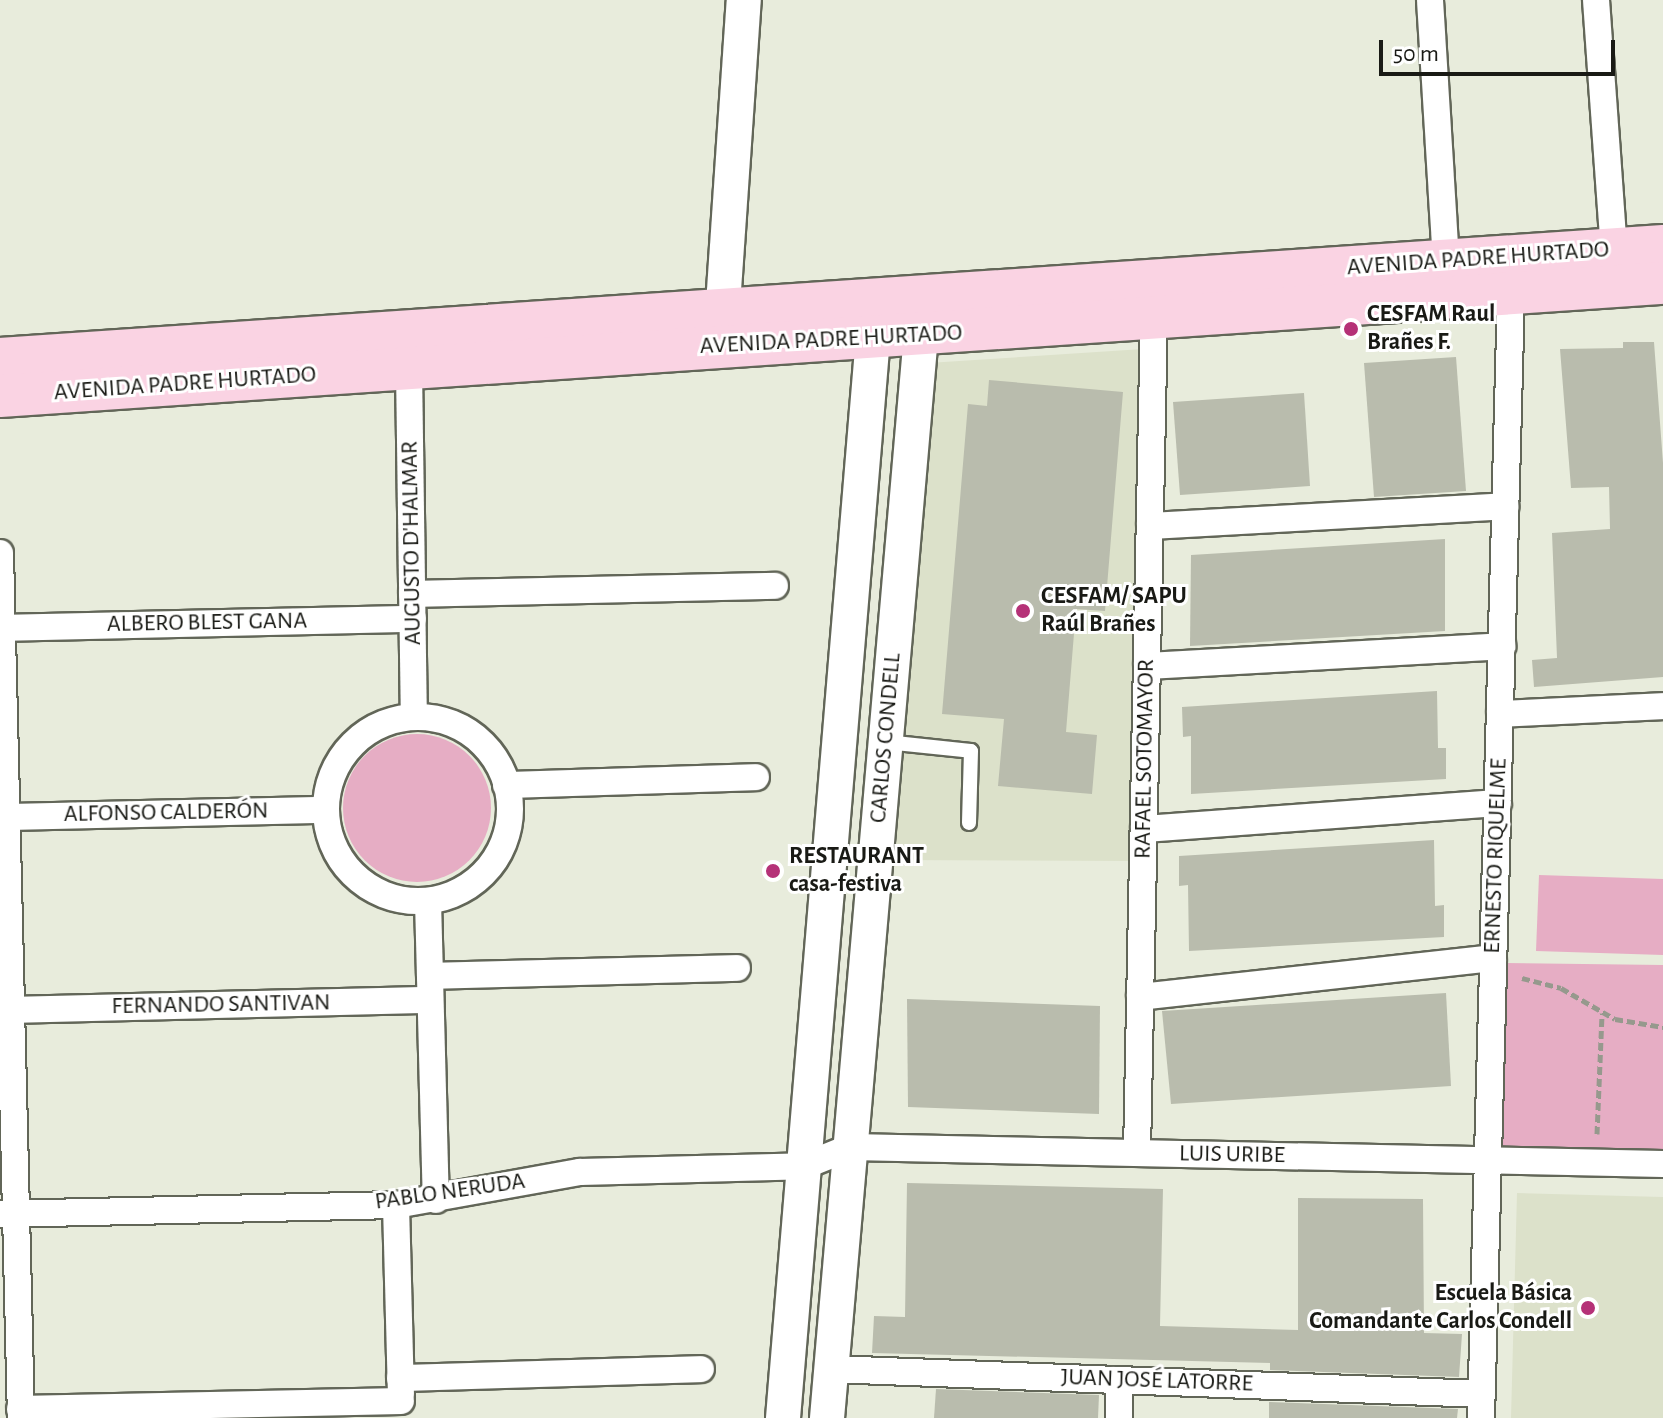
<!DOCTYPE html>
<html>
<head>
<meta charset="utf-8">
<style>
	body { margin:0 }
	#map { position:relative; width:1663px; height:1418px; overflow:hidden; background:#e8ecdc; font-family:"Alegreya Sans",sans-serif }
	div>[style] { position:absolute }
	.built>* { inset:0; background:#dce1ca }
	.green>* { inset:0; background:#e6adc4 }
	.round { border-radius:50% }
	.building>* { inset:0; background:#b9bcad }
	.path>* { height:5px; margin-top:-2.5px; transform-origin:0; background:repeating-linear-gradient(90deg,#96998d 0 8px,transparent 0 12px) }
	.roads { filter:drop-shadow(2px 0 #626658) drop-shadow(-2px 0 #626658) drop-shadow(0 2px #626658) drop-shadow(0 -2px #626658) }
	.service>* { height:14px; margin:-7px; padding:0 7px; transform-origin:7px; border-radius:7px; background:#fff }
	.minor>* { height:26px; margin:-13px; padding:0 13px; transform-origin:13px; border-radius:13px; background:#fff }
	.minor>.ring { margin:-13px; padding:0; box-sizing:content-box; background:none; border:26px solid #fff; border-radius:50% }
	.tertiary>* { height:34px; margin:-17px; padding:0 17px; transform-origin:17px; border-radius:17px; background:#fff }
	.primary>* { height:42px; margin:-21px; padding:0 21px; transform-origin:21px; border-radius:21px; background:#fad3e3 }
	.dots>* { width:22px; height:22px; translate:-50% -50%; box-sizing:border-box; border:4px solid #fff; border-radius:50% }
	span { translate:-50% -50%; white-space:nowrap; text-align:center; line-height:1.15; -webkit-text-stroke:6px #fff; paint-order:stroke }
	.street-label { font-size:24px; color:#191a15 }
	.poi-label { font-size:24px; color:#191a15; font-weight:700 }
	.left { translate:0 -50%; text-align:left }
	.right { translate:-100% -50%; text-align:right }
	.scale { position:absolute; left:1379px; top:40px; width:236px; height:36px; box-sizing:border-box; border:4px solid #191a15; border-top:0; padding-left:10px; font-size:24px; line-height:28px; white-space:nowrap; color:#191a15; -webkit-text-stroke:6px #fff; paint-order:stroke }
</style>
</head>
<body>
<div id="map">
	<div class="built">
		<div style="clip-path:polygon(1143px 349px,1136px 861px,884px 860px,928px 363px)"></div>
		<div style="clip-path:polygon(1517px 1193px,1663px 1197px,1663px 1418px,1511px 1418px)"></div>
	</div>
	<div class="green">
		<div class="round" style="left:343px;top:734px;width:148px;height:148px"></div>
		<div style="clip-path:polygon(1539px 875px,1663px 879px,1663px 955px,1536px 951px)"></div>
		<div style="clip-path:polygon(1505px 963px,1663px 965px,1663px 1154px,1499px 1151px)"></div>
	</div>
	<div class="building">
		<div style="clip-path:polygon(1623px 342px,1654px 342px,1663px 463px,1663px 677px,1534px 687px,1532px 660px,1557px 658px,1552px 533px,1610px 529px,1609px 487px,1571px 488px,1560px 349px,1623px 348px)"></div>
		<div style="clip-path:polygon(1456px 357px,1466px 491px,1374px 497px,1364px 363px)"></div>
		<div style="clip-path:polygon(989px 380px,1123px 392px,1105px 611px,1076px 609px,1066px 732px,1097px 735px,1092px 794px,998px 786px,1004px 719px,942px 714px,968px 404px,987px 406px)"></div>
		<div style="clip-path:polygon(1304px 393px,1310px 486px,1180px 495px,1173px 402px)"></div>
		<div style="clip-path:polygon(1445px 539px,1445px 631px,1190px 646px,1191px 555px)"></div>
		<div style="clip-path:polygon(1437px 691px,1438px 748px,1446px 748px,1446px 779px,1191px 794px,1191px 736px,1183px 737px,1182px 707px)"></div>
		<div style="clip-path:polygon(1434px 840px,1435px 906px,1444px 905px,1444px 937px,1189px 951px,1188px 885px,1179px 886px,1179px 856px)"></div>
		<div style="clip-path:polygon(1446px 993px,1451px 1086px,1171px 1104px,1162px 1011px)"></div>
		<div style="clip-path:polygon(907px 999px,1100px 1006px,1099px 1114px,908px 1107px)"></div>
		<div style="clip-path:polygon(907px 1183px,1163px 1189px,1160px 1326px,1298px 1330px,1298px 1198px,1423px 1199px,1424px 1333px,1462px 1334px,1459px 1377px,1270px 1370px,1270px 1363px,872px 1353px,874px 1316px,905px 1317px)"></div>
		<div style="clip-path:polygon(936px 1389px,1099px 1395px,1098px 1418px,934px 1418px)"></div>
		<div style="clip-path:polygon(1269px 1402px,1458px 1409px,1457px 1418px,1269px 1418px)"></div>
	</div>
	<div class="path">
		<div style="left:1522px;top:978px;width:40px;rotate:14.4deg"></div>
		<div style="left:1561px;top:988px;width:62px;rotate:29.9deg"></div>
		<div style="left:1615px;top:1019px;width:49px;rotate:9.5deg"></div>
		<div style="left:1597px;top:1134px;width:121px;rotate:-87.6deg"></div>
	</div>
	<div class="roads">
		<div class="service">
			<div style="left:886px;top:742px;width:85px;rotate:6deg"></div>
			<div style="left:971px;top:751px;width:72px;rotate:91.6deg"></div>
		</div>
		<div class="minor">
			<div style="left:1430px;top:0;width:261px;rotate:86.5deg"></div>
			<div style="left:1596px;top:0;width:250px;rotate:85.9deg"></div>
			<div style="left:409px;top:369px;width:347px;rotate:89.2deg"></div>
			<div style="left:1150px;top:526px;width:356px;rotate:-3.2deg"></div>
			<div style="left:0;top:553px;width:865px;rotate:88.61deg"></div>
			<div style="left:412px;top:594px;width:363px;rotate:-1.3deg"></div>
			<div style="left:2px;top:628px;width:411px;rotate:-1.3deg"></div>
			<div style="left:1147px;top:666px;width:356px;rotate:-3.2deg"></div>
			<div style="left:1500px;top:714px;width:163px;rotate:-2.8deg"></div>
			<div class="ring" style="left:326px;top:717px;width:158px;height:158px"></div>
			<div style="left:506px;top:785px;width:250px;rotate:-1.8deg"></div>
			<div style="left:7px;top:817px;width:318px;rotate:-1.3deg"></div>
			<div style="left:1144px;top:829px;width:355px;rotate:-4.2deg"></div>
			<div style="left:428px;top:901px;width:299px;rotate:88.5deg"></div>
			<div style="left:430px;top:976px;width:307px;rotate:-1.5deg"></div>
			<div style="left:1140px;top:997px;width:355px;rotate:-6.3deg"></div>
			<div style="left:11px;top:1010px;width:419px;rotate:-1.4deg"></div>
			<div style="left:1137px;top:1153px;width:836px;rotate:-88.84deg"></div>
			<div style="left:396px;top:1205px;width:189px;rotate:88.5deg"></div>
			<div style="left:0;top:1214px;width:396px;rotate:-1.3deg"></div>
			<div style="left:396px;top:1205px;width:187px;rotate:-10.2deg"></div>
			<div style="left:580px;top:1172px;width:224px;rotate:-1.5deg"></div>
			<div style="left:804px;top:1166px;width:51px;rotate:-22deg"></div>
			<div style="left:851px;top:1147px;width:812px;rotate:1.2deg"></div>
			<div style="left:831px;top:1369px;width:651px;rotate:2.2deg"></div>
			<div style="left:400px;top:1378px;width:301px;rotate:-1.7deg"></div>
			<div style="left:20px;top:1409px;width:381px;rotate:-1.2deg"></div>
			<div style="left:1119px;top:1418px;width:38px;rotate:-90deg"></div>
			<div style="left:1481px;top:1418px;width:1124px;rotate:-88.47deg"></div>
		</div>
		<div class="tertiary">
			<div style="left:721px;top:334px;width:335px;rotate:-86.1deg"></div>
			<div style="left:783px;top:1418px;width:1110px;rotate:-85.24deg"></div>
			<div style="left:827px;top:1418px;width:1087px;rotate:-85.04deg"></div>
			<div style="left:921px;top:335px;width:25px;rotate:-102deg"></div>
		</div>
		<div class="primary">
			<div style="left:0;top:359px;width:1667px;rotate:-3.89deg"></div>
			<div style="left:0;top:396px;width:1667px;rotate:-3.89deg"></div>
		</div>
	</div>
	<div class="dots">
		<div style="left:1351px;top:329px;background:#b53177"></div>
		<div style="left:1023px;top:611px;background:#b53177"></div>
		<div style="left:773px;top:871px;background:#b53177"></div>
		<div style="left:1588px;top:1308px;background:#b53177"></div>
	</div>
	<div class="street-label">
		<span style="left:1478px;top:259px;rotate:-4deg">AVENIDA PADRE HURTADO</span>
		<span style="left:831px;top:340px;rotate:-3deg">AVENIDA PADRE HURTADO</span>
		<span style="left:185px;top:384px;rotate:-4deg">AVENIDA PADRE HURTADO</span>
		<span style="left:412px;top:543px;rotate:-91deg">AUGUSTO D'HALMAR</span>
		<span style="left:207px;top:623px;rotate:-1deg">ALBERO BLEST GANA</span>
		<span style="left:886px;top:738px;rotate:-85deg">CARLOS CONDELL</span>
		<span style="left:1145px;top:759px;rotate:-89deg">RAFAEL SOTOMAYOR</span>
		<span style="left:166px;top:813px;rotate:-1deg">ALFONSO CALDERÓN</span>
		<span style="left:1496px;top:856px;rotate:-88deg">ERNESTO RIQUELME</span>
		<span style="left:221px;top:1005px;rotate:-1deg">FERNANDO SANTIVAN</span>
		<span style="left:1232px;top:1155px;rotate:1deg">LUIS URIBE</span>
		<span style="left:450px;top:1192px;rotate:-8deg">PABLO NERUDA</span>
		<span style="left:1157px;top:1381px;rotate:2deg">JUAN JOSÉ LATORRE</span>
	</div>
	<div class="poi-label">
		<span class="left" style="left:1367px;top:329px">CESFAM Raul<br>Brañes F.</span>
		<span class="left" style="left:1041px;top:611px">CESFAM/ SAPU<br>Raúl Brañes</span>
		<span class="left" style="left:789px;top:871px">RESTAURANT<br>casa-festiva</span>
		<span class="right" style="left:1572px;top:1308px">Escuela Básica<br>Comandante Carlos Condell</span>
	</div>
	<div class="scale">50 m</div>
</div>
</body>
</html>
